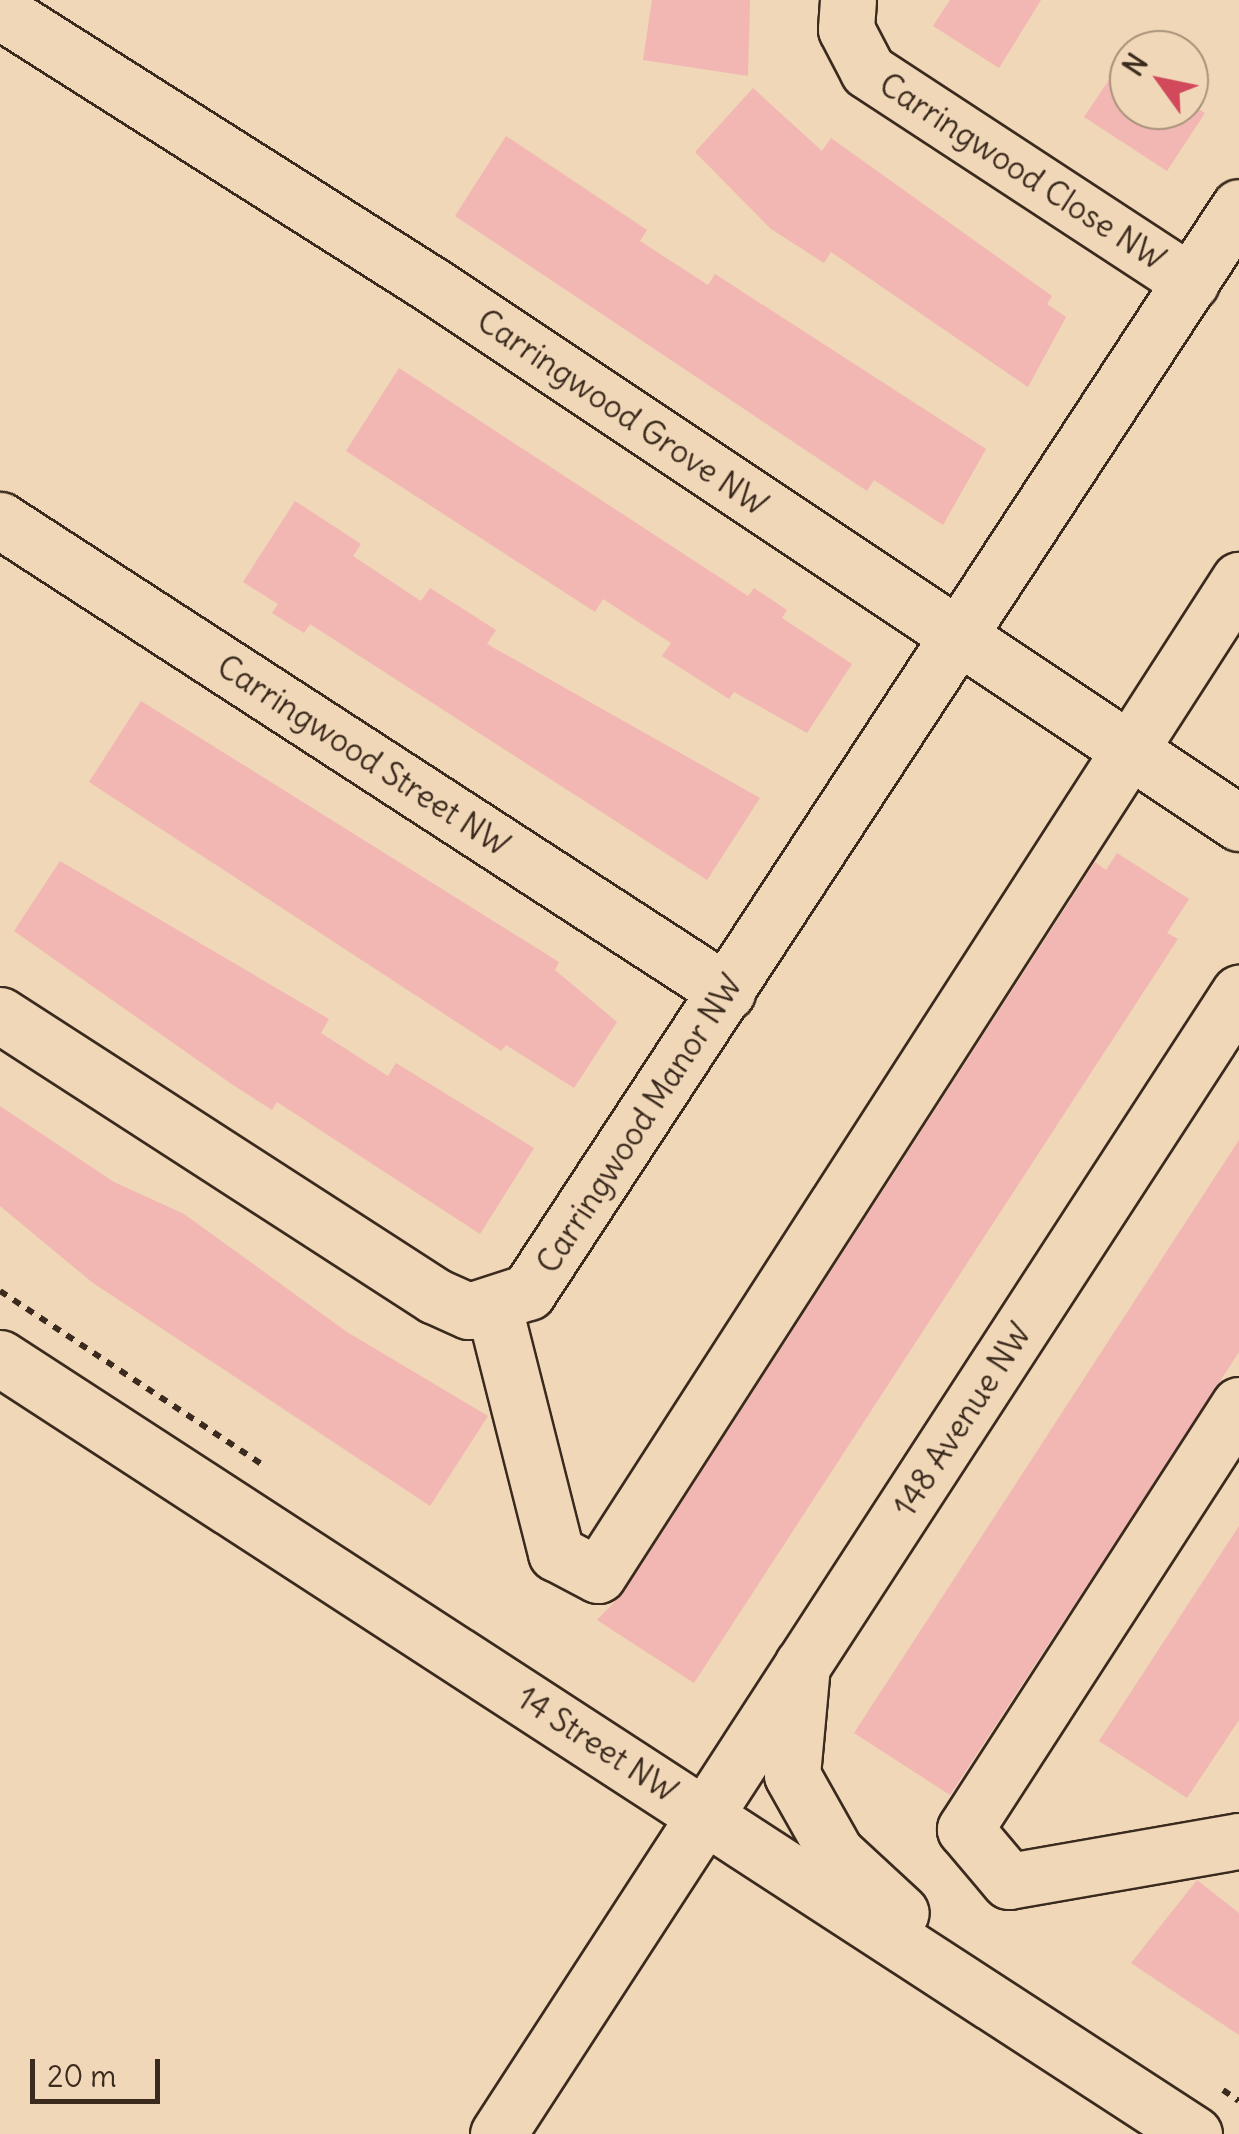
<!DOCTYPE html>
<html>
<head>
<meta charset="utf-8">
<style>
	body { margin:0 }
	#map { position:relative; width:1239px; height:2134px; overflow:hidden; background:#efd7b7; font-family:Delius,sans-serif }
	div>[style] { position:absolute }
	.building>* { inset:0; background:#f2b6b3 }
	.path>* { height:6px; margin-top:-3px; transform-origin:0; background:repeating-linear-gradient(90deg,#3b2a1e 0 8px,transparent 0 16px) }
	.roads { filter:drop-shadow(2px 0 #3b2a1e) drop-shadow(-2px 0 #3b2a1e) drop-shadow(0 2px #3b2a1e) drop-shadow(0 -2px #3b2a1e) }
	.minor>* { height:55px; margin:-27.5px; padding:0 27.5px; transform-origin:27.5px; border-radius:27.5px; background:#efd7b7 }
	.major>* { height:55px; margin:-27.5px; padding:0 27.5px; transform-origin:27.5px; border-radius:27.5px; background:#efd7b7 }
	span { translate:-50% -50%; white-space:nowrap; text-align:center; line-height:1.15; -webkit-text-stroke:9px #efd7b7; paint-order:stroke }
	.street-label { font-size:32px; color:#3b2a1e }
	.north { position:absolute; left:1109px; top:30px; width:100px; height:100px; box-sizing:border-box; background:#efd7b7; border:2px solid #a7927a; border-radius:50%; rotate:303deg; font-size:28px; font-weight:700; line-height:40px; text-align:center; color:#3b2a1e }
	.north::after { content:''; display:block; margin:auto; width:35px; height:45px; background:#d1495b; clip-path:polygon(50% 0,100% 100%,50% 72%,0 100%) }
	.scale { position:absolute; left:30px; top:2059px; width:130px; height:45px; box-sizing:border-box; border:5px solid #3b2a1e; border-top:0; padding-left:12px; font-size:30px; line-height:35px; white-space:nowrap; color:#3b2a1e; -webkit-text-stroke:8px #efd7b7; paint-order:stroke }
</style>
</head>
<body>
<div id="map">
	<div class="building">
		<div style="clip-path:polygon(652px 0,750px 0,748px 76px,643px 60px)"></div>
		<div style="clip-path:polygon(950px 0,1041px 0,999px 68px,933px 26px)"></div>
		<div style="clip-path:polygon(1123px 59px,1129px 110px,1189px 110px,1189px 103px,1205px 113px,1167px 171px,1084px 117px)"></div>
		<div style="clip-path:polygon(753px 88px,822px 151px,831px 138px,1052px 296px,1047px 304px,1066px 317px,1028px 387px,831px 252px,824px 263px,771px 229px,695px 152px)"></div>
		<div style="clip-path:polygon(506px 136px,647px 230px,640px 241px,708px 285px,715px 274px,986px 449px,943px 525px,874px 480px,867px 491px,455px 216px)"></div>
		<div style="clip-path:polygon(399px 368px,748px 596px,754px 588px,787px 610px,782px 618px,852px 664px,807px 733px,734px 692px,729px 699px,662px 656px,671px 643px,603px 599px,595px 612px,346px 451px)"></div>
		<div style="clip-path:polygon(295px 501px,361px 544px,353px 556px,421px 601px,430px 588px,496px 630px,487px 644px,760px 798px,707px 880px,310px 624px,304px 633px,272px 613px,278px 604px,243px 582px)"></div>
		<div style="clip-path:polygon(141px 701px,559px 962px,555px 970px,617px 1022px,574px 1088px,506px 1045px,501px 1051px,89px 782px)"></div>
		<div style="clip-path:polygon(1117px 853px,1189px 899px,1167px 933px,1178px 939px,694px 1683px,597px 1620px,624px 1592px,1095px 862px,1106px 870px)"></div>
		<div style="clip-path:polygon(60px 861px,329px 1019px,321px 1033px,388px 1076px,396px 1063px,534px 1148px,480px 1234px,277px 1102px,272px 1110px,233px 1085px,14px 931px)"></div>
		<div style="clip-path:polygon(0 1106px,114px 1182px,184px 1214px,347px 1332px,488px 1416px,430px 1506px,93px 1283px,0 1206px)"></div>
		<div style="clip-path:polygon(1239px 1140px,1239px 1352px,950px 1795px,854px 1733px)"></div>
		<div style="clip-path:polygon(1239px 1526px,1239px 1720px,1187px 1798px,1099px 1741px)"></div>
		<div style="clip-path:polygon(1197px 1880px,1239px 1913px,1239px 2035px,1131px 1963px)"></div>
	</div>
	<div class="path">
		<div style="left:0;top:1291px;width:319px;rotate:33.5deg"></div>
		<div style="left:1223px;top:2090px;width:19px;rotate:35deg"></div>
	</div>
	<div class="roads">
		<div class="minor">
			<div style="left:848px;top:0;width:29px;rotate:94deg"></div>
			<div style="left:846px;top:29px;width:47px;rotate:62.4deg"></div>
			<div style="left:868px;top:71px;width:386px;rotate:33.2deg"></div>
			<div style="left:0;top:11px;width:512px;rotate:32.39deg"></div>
			<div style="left:432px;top:285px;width:970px;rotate:33.69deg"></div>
			<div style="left:0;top:520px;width:867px;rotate:32.99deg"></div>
			<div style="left:0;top:1015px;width:518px;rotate:32.86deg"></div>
			<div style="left:435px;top:1296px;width:37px;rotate:24deg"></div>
			<div style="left:469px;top:1311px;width:62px;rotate:-17.9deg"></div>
			<div style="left:528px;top:1292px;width:1297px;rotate:-56.76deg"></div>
			<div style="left:494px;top:1308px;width:253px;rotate:75.8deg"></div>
			<div style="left:556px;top:1553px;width:47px;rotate:27.6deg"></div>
			<div style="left:598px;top:1575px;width:1184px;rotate:-57.21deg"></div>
			<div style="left:1239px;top:1405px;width:505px;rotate:122.87deg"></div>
			<div style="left:965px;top:1829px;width:68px;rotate:49.8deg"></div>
			<div style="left:1009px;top:1881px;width:233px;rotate:-9.9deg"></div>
			<div style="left:498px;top:2134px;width:1361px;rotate:-57deg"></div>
		</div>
		<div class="major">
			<div style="left:0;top:1358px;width:1424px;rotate:33.02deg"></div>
			<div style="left:802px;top:1665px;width:110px;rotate:95.2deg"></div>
			<div style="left:792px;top:1775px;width:90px;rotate:60.6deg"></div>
			<div style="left:836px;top:1853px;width:88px;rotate:42.7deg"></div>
		</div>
	</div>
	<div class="street-label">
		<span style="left:1022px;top:172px;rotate:33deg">Carringwood Close NW</span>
		<span style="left:622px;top:413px;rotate:34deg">Carringwood Grove NW</span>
		<span style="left:363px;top:756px;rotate:33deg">Carringwood Street NW</span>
		<span style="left:640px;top:1124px;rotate:-57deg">Carringwood Manor NW</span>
		<span style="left:963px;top:1420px;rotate:-57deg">148 Avenue NW</span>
		<span style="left:597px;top:1745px;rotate:33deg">14 Street NW</span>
	</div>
	<div class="north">N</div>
	<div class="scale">20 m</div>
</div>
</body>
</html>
